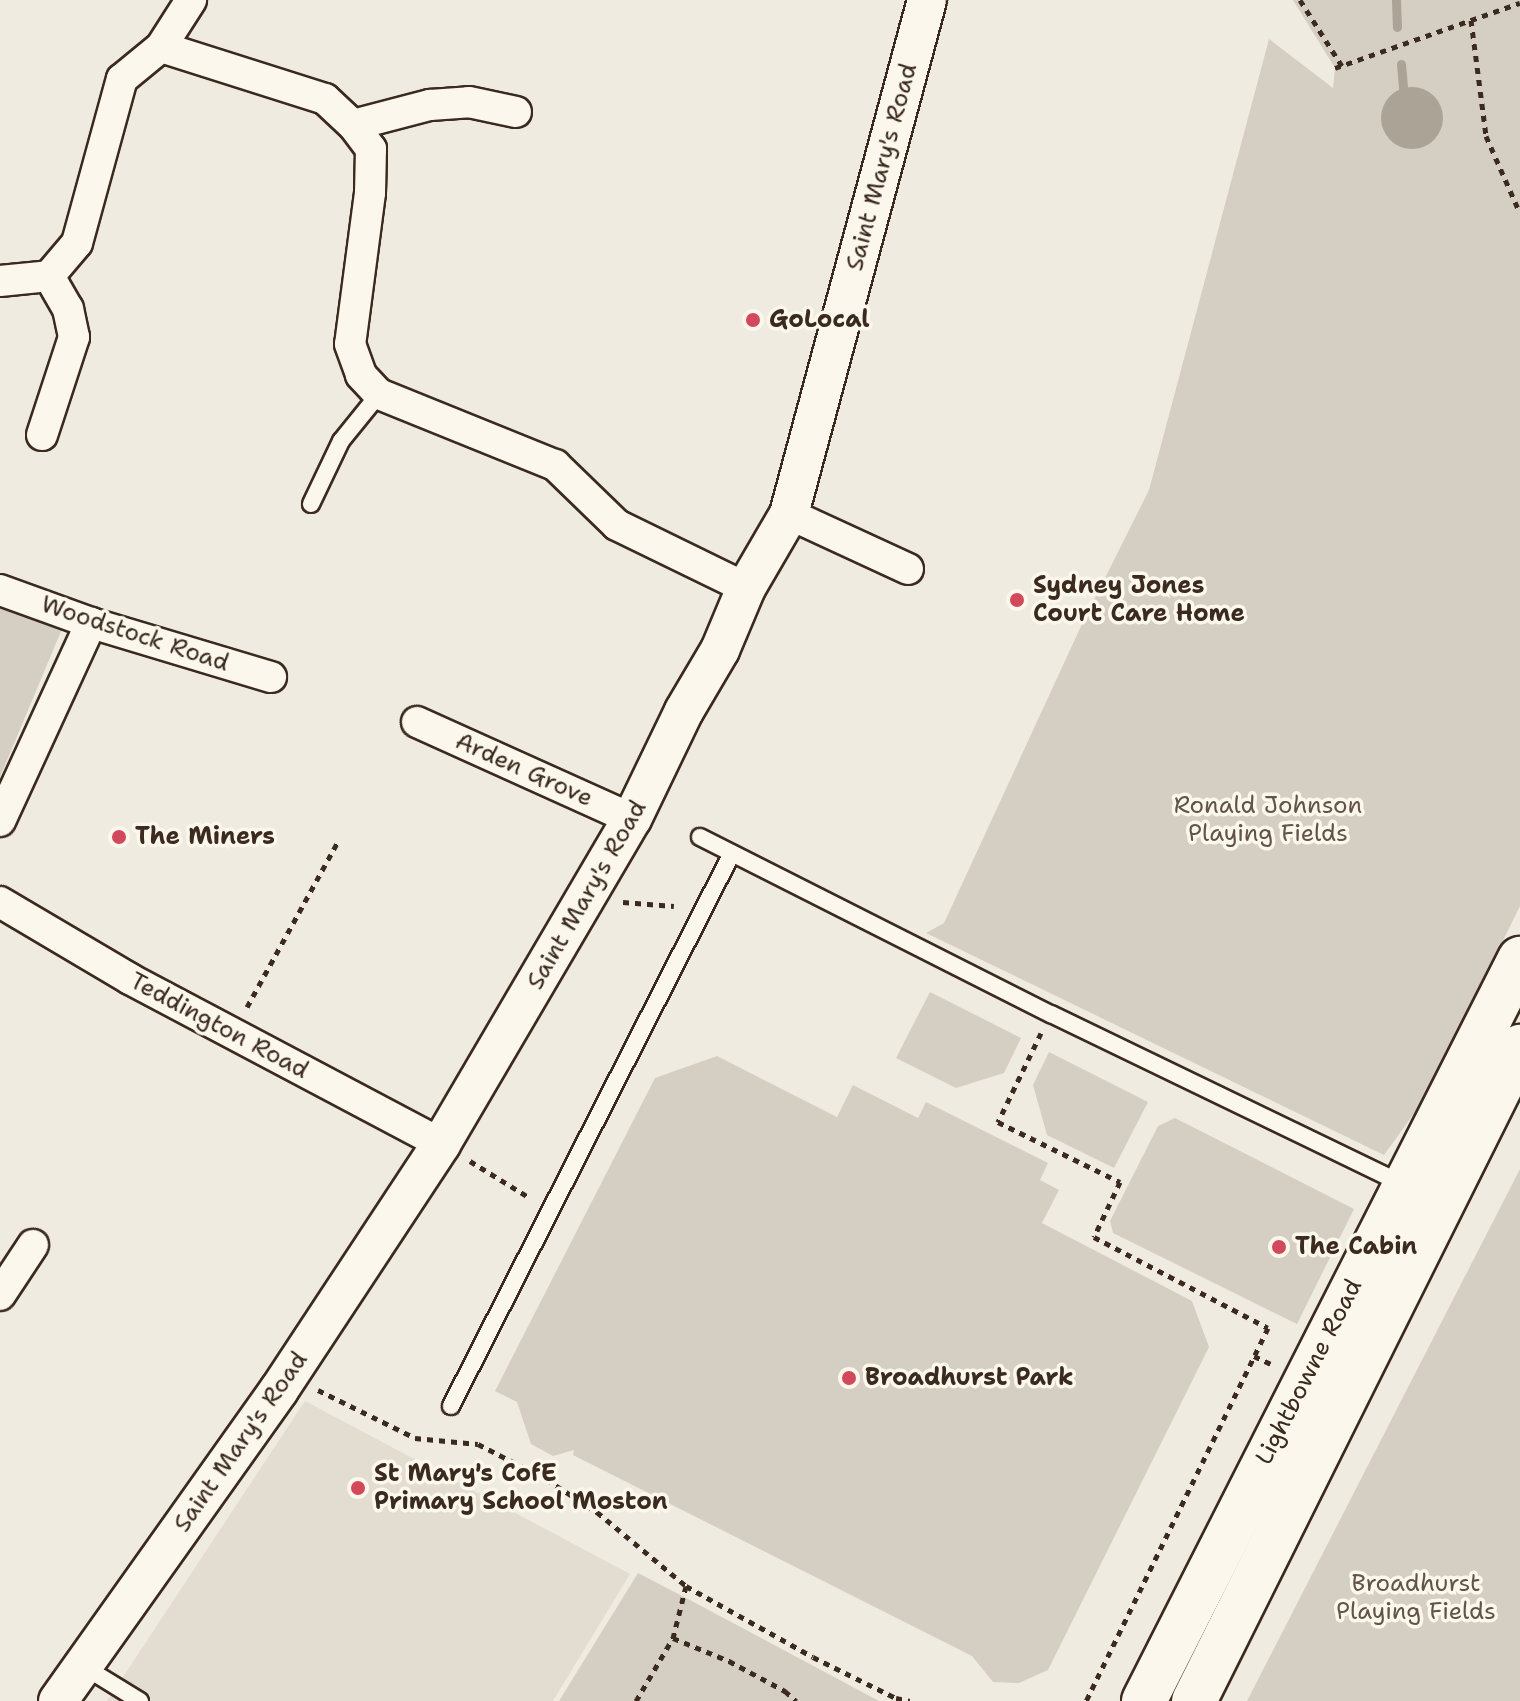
<!DOCTYPE html>
<html>
<head>
<meta charset="utf-8">
<style>
	body { margin:0 }
	#map { position:relative; width:1520px; height:1701px; overflow:hidden; background:#f0ebe0; font-family:"Shantell Sans",sans-serif }
	div>[style] { position:absolute }
	.built>* { inset:0; background:#e2dcd1 }
	.green>* { inset:0; background:#d5cec3 }
	.water>* { inset:0; background:#aca397 }
	.round { border-radius:50% }
	.stream>* { height:9px; margin:-4.5px; padding:0 4.5px; transform-origin:4.5px; border-radius:4.5px; background:#aca397 }
	.path>* { height:5px; margin-top:-2.5px; transform-origin:0; background:repeating-linear-gradient(90deg,#3b2a1e 0 6px,transparent 0 12px) }
	.roads { filter:drop-shadow(2px 0 #3b2a1e) drop-shadow(-2px 0 #3b2a1e) drop-shadow(0 2px #3b2a1e) drop-shadow(0 -2px #3b2a1e) }
	.service>* { height:16px; margin:-8px; padding:0 8px; transform-origin:8px; border-radius:8px; background:#fbf7ec }
	.minor>* { height:30px; margin:-15px; padding:0 15px; transform-origin:15px; border-radius:15px; background:#fbf7ec }
	.tertiary>* { height:38px; margin:-19px; padding:0 19px; transform-origin:19px; border-radius:19px; background:#fbf7ec }
	.secondary>* { height:44px; margin:-22px; padding:0 22px; transform-origin:22px; border-radius:22px; background:#fbf7ec }
	.dots>* { width:22px; height:22px; translate:-50% -50%; box-sizing:border-box; border:4px solid #fbf7ec; border-radius:50% }
	span { translate:-50% -50%; white-space:nowrap; text-align:center; line-height:1.15; -webkit-text-stroke:7px #fbf7ec; paint-order:stroke }
	.street-label { font-size:24px; color:#3b2a1e }
	.poi-label { font-size:24px; color:#3b2a1e; font-weight:700 }
	.left { translate:0 -50%; text-align:left }
	.park-label { font-size:24px; color:#625347 }
</style>
</head>
<body>
<div id="map">
	<div class="built">
		<div style="clip-path:polygon(305px 1401px,630px 1574px,553px 1701px,107px 1701px)"></div>
	</div>
	<div class="green">
		<div style="clip-path:polygon(1293px 0,1520px 0,1520px 906px,1426px 1097px,1384px 1155px,926px 933px,944px 923px,1082px 624px,1149px 490px,1269px 39px,1333px 88px,1335px 68px)"></div>
		<div style="clip-path:polygon(0 607px,62px 629px,0 777px)"></div>
		<div style="clip-path:polygon(930px 992px,1021px 1038px,1004px 1073px,956px 1088px,896px 1058px)"></div>
		<div style="clip-path:polygon(1049px 1052px,1148px 1102px,1114px 1168px,1047px 1135px,1033px 1085px)"></div>
		<div style="clip-path:polygon(717px 1056px,837px 1117px,853px 1085px,918px 1118px,926px 1102px,1048px 1163px,1040px 1180px,1059px 1190px,1042px 1223px,1192px 1301px,1209px 1347px,1048px 1670px,1019px 1683px,993px 1682px,972px 1656px,573px 1455px,574px 1450px,553px 1456px,531px 1444px,517px 1402px,495px 1391px,655px 1078px)"></div>
		<div style="clip-path:polygon(1175px 1118px,1354px 1209px,1297px 1324px,1113px 1233px,1110px 1221px,1158px 1126px)"></div>
		<div style="clip-path:polygon(1520px 1169px,1520px 1701px,1247px 1701px,1500px 1208px)"></div>
		<div style="clip-path:polygon(638px 1573px,688px 1599px,879px 1701px,559px 1701px)"></div>
	</div>
	<div class="water">
		<div class="round" style="left:1381px;top:87px;width:62px;height:62px"></div>
	</div>
	<div class="stream">
		<div style="left:1396px;top:0;width:27px;rotate:88deg"></div>
		<div style="left:1401px;top:64px;width:25px;rotate:85deg"></div>
	</div>
	<div class="path">
		<div style="left:1300px;top:0;width:78px;rotate:57.5deg"></div>
		<div style="left:1471px;top:20px;width:117px;rotate:82.6deg"></div>
		<div style="left:1486px;top:136px;width:84px;rotate:66.2deg"></div>
		<div style="left:1335px;top:68px;width:196px;rotate:-19.4deg"></div>
		<div style="left:623px;top:902px;width:51px;rotate:4.5deg"></div>
		<div style="left:247px;top:1007px;width:187px;rotate:-61.2deg"></div>
		<div style="left:1041px;top:1033px;width:99px;rotate:115.8deg"></div>
		<div style="left:998px;top:1122px;width:136px;rotate:26.2deg"></div>
		<div style="left:1120px;top:1182px;width:61px;rotate:115.3deg"></div>
		<div style="left:1094px;top:1237px;width:196px;rotate:27.6deg"></div>
		<div style="left:1268px;top:1328px;width:415px;rotate:116deg"></div>
		<div style="left:470px;top:1161px;width:67px;rotate:31.6deg"></div>
		<div style="left:1254px;top:1356px;width:23px;rotate:25deg"></div>
		<div style="left:318px;top:1390px;width:108px;rotate:26.3deg"></div>
		<div style="left:415px;top:1438px;width:63px;rotate:5.4deg"></div>
		<div style="left:478px;top:1444px;width:76px;rotate:27.2deg"></div>
		<div style="left:546px;top:1479px;width:61px;rotate:32.9deg"></div>
		<div style="left:597px;top:1512px;width:116px;rotate:39.7deg"></div>
		<div style="left:686px;top:1586px;width:145px;rotate:29.2deg"></div>
		<div style="left:813px;top:1657px;width:93px;rotate:26.3deg"></div>
		<div style="left:896px;top:1698px;width:14px;rotate:12deg"></div>
		<div style="left:686px;top:1586px;width:54px;rotate:104deg"></div>
		<div style="left:673px;top:1638px;width:61px;rotate:22.3deg"></div>
		<div style="left:729px;top:1661px;width:64px;rotate:28.2deg"></div>
		<div style="left:785px;top:1691px;width:15px;rotate:42deg"></div>
		<div style="left:636px;top:1701px;width:73px;rotate:-59.6deg"></div>
	</div>
	<div class="roads">
		<div class="service">
			<div style="left:311px;top:504px;width:70px;rotate:-64.5deg"></div>
			<div style="left:341px;top:441px;width:60px;rotate:-51deg"></div>
			<div style="left:700px;top:837px;width:393px;rotate:26.8deg"></div>
			<div style="left:1051px;top:1014px;width:393px;rotate:25.8deg"></div>
			<div style="left:451px;top:1406px;width:620px;rotate:-63.06deg"></div>
			<div style="left:83px;top:1666px;width:67px;rotate:31.6deg"></div>
		</div>
		<div class="minor">
			<div style="left:161px;top:47px;width:172px;rotate:17.6deg"></div>
			<div style="left:325px;top:99px;width:38px;rotate:43deg"></div>
			<div style="left:353px;top:125px;width:30px;rotate:53deg"></div>
			<div style="left:371px;top:149px;width:44px;rotate:91.3deg"></div>
			<div style="left:370px;top:193px;width:152px;rotate:97.5deg"></div>
			<div style="left:350px;top:344px;width:33px;rotate:70deg"></div>
			<div style="left:361px;top:375px;width:26px;rotate:47deg"></div>
			<div style="left:379px;top:394px;width:190px;rotate:22deg"></div>
			<div style="left:555px;top:465px;width:86px;rotate:44.1deg"></div>
			<div style="left:617px;top:525px;width:144px;rotate:26deg"></div>
			<div style="left:353px;top:125px;width:80px;rotate:-14.6deg"></div>
			<div style="left:430px;top:105px;width:39px;rotate:-4deg"></div>
			<div style="left:469px;top:102px;width:48px;rotate:12deg"></div>
			<div style="left:0;top:281px;width:49px;rotate:-5.8deg"></div>
			<div style="left:49px;top:276px;width:43px;rotate:-49.7deg"></div>
			<div style="left:77px;top:243px;width:170px;rotate:-74.7deg"></div>
			<div style="left:122px;top:79px;width:50px;rotate:-39.4deg"></div>
			<div style="left:161px;top:47px;width:56px;rotate:-57.4deg"></div>
			<div style="left:42px;top:435px;width:103px;rotate:-71.9deg"></div>
			<div style="left:74px;top:337px;width:29px;rotate:-102deg"></div>
			<div style="left:68px;top:309px;width:38px;rotate:-120deg"></div>
			<div style="left:789px;top:514px;width:131px;rotate:24.8deg"></div>
			<div style="left:0;top:590px;width:97px;rotate:19.9deg"></div>
			<div style="left:91px;top:623px;width:188px;rotate:16.7deg"></div>
			<div style="left:417px;top:722px;width:236px;rotate:24.3deg"></div>
			<div style="left:0;top:821px;width:218px;rotate:-65.3deg"></div>
			<div style="left:0;top:902px;width:151px;rotate:30.6deg"></div>
			<div style="left:130px;top:979px;width:352px;rotate:27.9deg"></div>
			<div style="left:0;top:1295px;width:60px;rotate:-56.6deg"></div>
		</div>
		<div class="tertiary">
			<div style="left:58px;top:1701px;width:382px;rotate:-54.6deg"></div>
			<div style="left:279px;top:1390px;width:295px;rotate:-56.6deg"></div>
			<div style="left:441px;top:1144px;width:377px;rotate:-59.6deg"></div>
			<div style="left:632px;top:819px;width:120px;rotate:-64.3deg"></div>
			<div style="left:684px;top:711px;width:71px;rotate:-59.5deg"></div>
			<div style="left:720px;top:650px;width:67px;rotate:-67.2deg"></div>
			<div style="left:746px;top:588px;width:86px;rotate:-59.8deg"></div>
			<div style="left:789px;top:514px;width:532px;rotate:-74.97deg"></div>
		</div>
		<div class="secondary">
			<div style="left:1144px;top:1701px;width:832px;rotate:-63.13deg"></div>
			<div style="left:1194px;top:1701px;width:731px;rotate:-63.51deg"></div>
		</div>
	</div>
	<div class="dots">
		<div style="left:753px;top:320px;background:#d1495b"></div>
		<div style="left:1017px;top:600px;background:#d1495b"></div>
		<div style="left:119px;top:837px;background:#d1495b"></div>
		<div style="left:1279px;top:1247px;background:#d1495b"></div>
		<div style="left:849px;top:1378px;background:#d1495b"></div>
		<div style="left:358px;top:1488px;background:#d1495b"></div>
	</div>
	<div class="street-label">
		<span style="left:882px;top:167px;rotate:-75deg">Saint Mary's Road</span>
		<span style="left:135px;top:634px;rotate:18deg">Woodstock Road</span>
		<span style="left:524px;top:770px;rotate:24deg">Arden Grove</span>
		<span style="left:587px;top:895px;rotate:-60deg">Saint Mary's Road</span>
		<span style="left:219px;top:1026px;rotate:28deg">Teddington Road</span>
		<span style="left:1309px;top:1372px;rotate:-63deg">Lightbowne Road</span>
		<span style="left:241px;top:1442px;rotate:-55deg">Saint Mary's Road</span>
	</div>
	<div class="poi-label">
		<span class="left" style="left:769px;top:320px">GoLocal</span>
		<span class="left" style="left:1033px;top:600px">Sydney Jones<br>Court Care Home</span>
		<span class="left" style="left:135px;top:837px">The Miners</span>
		<span class="left" style="left:1295px;top:1247px">The Cabin</span>
		<span class="left" style="left:865px;top:1378px">Broadhurst Park</span>
		<span class="left" style="left:374px;top:1488px">St Mary's CofE<br>Primary School Moston</span>
	</div>
	<div class="park-label">
		<span style="left:1268px;top:820px">Ronald Johnson<br>Playing Fields</span>
		<span style="left:1416px;top:1598px">Broadhurst<br>Playing Fields</span>
	</div>
</div>
</body>
</html>
